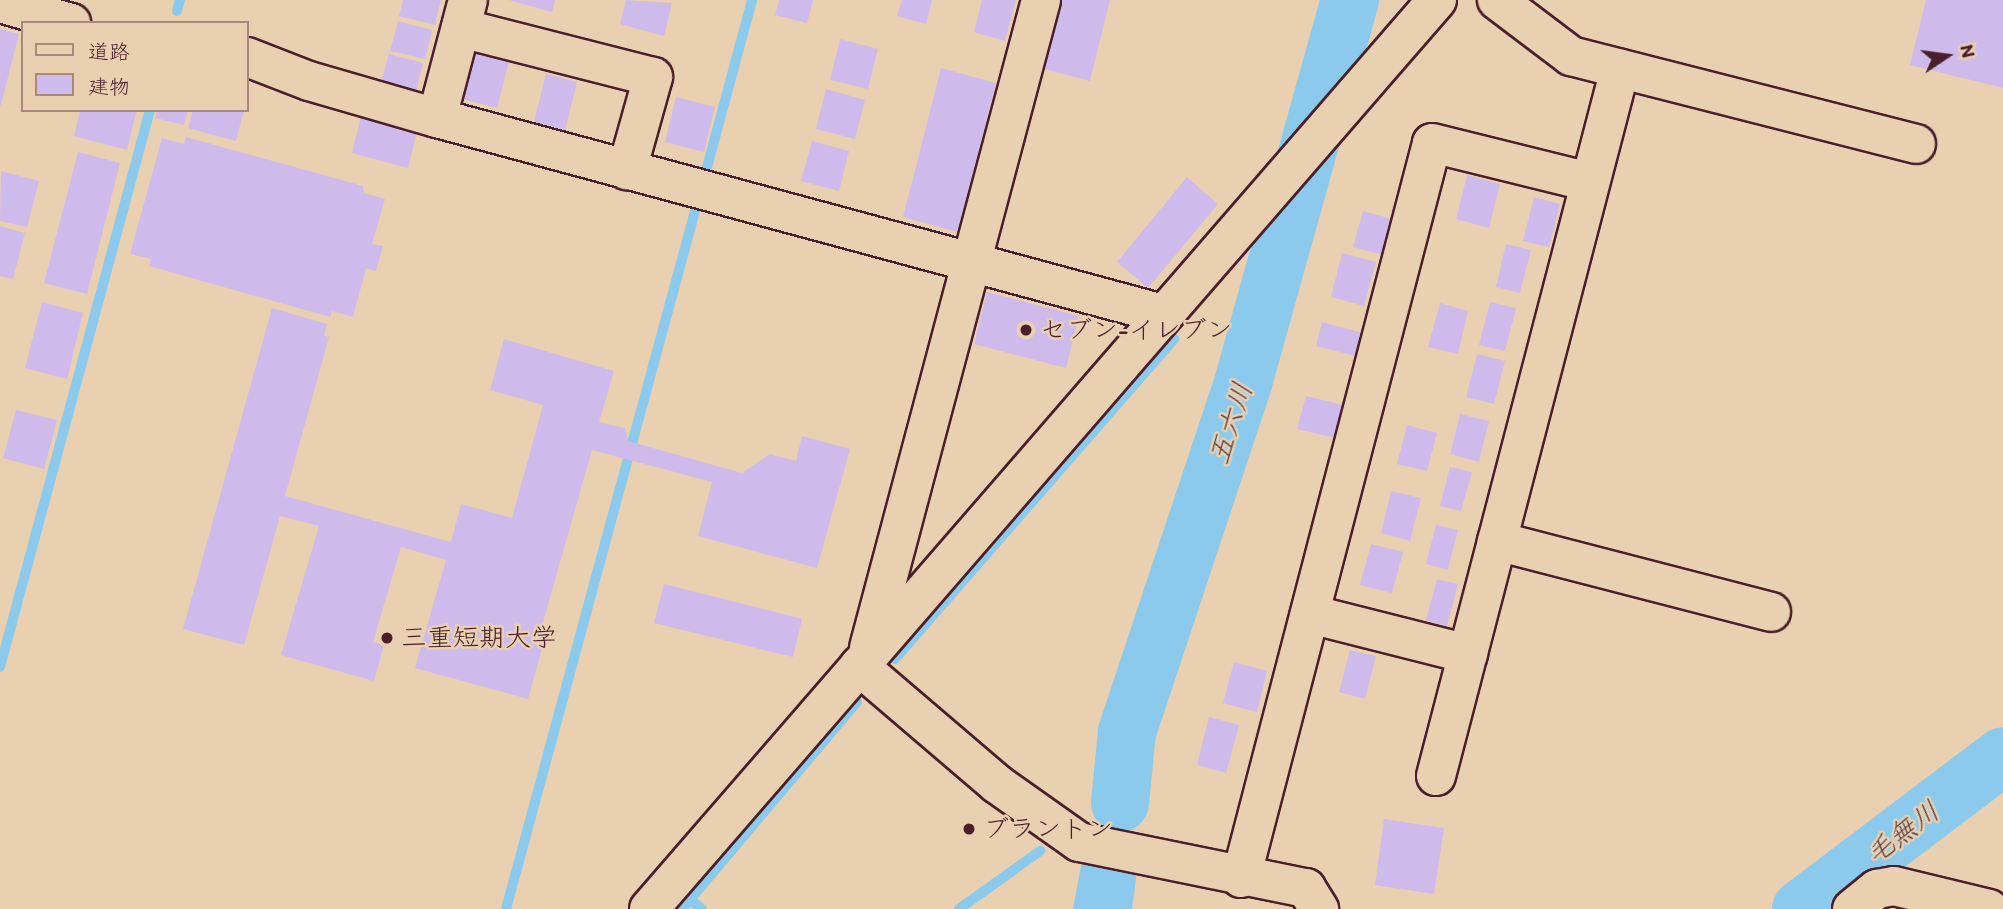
<!DOCTYPE html>
<html>
<head>
<meta charset="utf-8">
<style>
	body { margin:0 }
	#map { position:relative; width:2003px; height:909px; overflow:hidden; background:#e8d0b0; font-family:Itim,"Klee One",sans-serif }
	div>[style] { position:absolute }
	.water>* { inset:0; background:#8bcaec }
	.stream>* { height:10px; margin:-5px; padding:0 5px; transform-origin:5px; border-radius:5px; background:#8bcaec }
	.river>* { height:58px; margin:-29px; padding:0 29px; transform-origin:29px; border-radius:29px; background:#8bcaec }
	.building>* { inset:0; background:#cfbbeb }
	.roads { filter:drop-shadow(2px 0 #4a1f2b) drop-shadow(-2px 0 #4a1f2b) drop-shadow(0 2px #4a1f2b) drop-shadow(0 -2px #4a1f2b) }
	.minor>* { height:38px; margin:-19px; padding:0 19px; transform-origin:19px; border-radius:19px; background:#e8d0b0 }
	.dots>* { width:19px; height:19px; translate:-50% -50%; box-sizing:border-box; border:4px solid #e8d0b0; border-radius:50% }
	span { translate:-50% -50%; white-space:nowrap; text-align:center; line-height:1.15; -webkit-text-stroke:5px #e8d0b0; paint-order:stroke }
	.poi-label { font-size:26px; color:#4a1f2b }
	.left { translate:0 -50%; text-align:left }
	.water-label { font-size:28px; color:#543948; font-style:italic }
	.legend { position:absolute; left:21px; top:21px; width:228px; height:91px; box-sizing:border-box; background:#e8d0b0; border:2px solid #a9897b; margin:0; padding:9px 12px; list-style:none; font-size:21px; color:#4a1f2b }
	.legend li { display:flex; align-items:center; gap:14px; height:35px }
	.legend b { width:35px; border:2px solid #a9897b }
	.north { position:absolute; left:1912px; top:21px; width:70px; height:70px; -webkit-text-stroke:5px #e8d0b0; paint-order:stroke; rotate:77deg; font-size:19px; font-weight:700; line-height:28px; text-align:center; color:#4a1f2b }
	.north::after { content:''; display:block; margin:auto; width:24px; height:32px; background:#4a1f2b; clip-path:polygon(50% 0,100% 100%,50% 72%,0 100%) }
</style>
</head>
<body>
<div id="map">
	<div class="water">
		<div style="clip-path:polygon(1082px 861px,1137px 871px,1132px 909px,1073px 909px)"></div>
	</div>
	<div class="stream">
		<div style="left:177px;top:11px;width:11px;rotate:-75deg"></div>
		<div style="left:703px;top:182px;width:188px;rotate:-74.9deg"></div>
		<div style="left:895px;top:659px;width:425px;rotate:-48.9deg"></div>
		<div style="left:0;top:667px;width:577px;rotate:-74.93deg"></div>
		<div style="left:1113px;top:840px;width:38px;rotate:-79deg"></div>
		<div style="left:690px;top:900px;width:15px;rotate:37deg"></div>
		<div style="left:506px;top:909px;width:739px;rotate:-74.85deg"></div>
		<div style="left:682px;top:909px;width:271px;rotate:-49.8deg"></div>
		<div style="left:959px;top:909px;width:100px;rotate:-35.6deg"></div>
	</div>
	<div class="river">
		<div style="left:1120px;top:803px;width:71px;rotate:-84.4deg"></div>
		<div style="left:1127px;top:732px;width:368px;rotate:-71.6deg"></div>
		<div style="left:1243px;top:383px;width:398px;rotate:-74.4deg"></div>
		<div style="left:1801px;top:909px;width:253px;rotate:-37.1deg"></div>
	</div>
	<div class="building">
		<div style="clip-path:polygon(403px 0,441px 0,435px 25px,399px 16px)"></div>
		<div style="clip-path:polygon(509px 0,555px 0,552px 12px)"></div>
		<div style="clip-path:polygon(626px 0,672px 3px,664px 36px,620px 24px)"></div>
		<div style="clip-path:polygon(779px 0,813px 0,807px 23px,775px 15px)"></div>
		<div style="clip-path:polygon(902px 0,932px 0,926px 24px,897px 16px)"></div>
		<div style="clip-path:polygon(982px 0,1016px 0,1005px 41px,974px 32px)"></div>
		<div style="clip-path:polygon(1062px 0,1110px 0,1090px 81px,1045px 69px)"></div>
		<div style="clip-path:polygon(1926px 0,2003px 0,2003px 88px,1910px 65px)"></div>
		<div style="clip-path:polygon(398px 21px,432px 30px,425px 59px,390px 51px)"></div>
		<div style="clip-path:polygon(0 29px,19px 34px,1px 105px,0 105px)"></div>
		<div style="clip-path:polygon(840px 39px,878px 49px,868px 89px,830px 80px)"></div>
		<div style="clip-path:polygon(475px 52px,509px 62px,497px 108px,463px 99px)"></div>
		<div style="clip-path:polygon(389px 54px,423px 63px,416px 91px,381px 83px)"></div>
		<div style="clip-path:polygon(941px 68px,996px 83px,958px 232px,903px 217px)"></div>
		<div style="clip-path:polygon(546px 74px,577px 82px,565px 130px,534px 122px)"></div>
		<div style="clip-path:polygon(826px 89px,865px 100px,855px 139px,816px 129px)"></div>
		<div style="clip-path:polygon(676px 97px,715px 107px,704px 152px,665px 142px)"></div>
		<div style="clip-path:polygon(80px 110px,137px 110px,127px 150px,74px 136px)"></div>
		<div style="clip-path:polygon(157px 110px,188px 110px,184px 125px,155px 118px)"></div>
		<div style="clip-path:polygon(193px 110px,244px 110px,236px 141px,188px 128px)"></div>
		<div style="clip-path:polygon(361px 116px,417px 131px,408px 168px,352px 153px)"></div>
		<div style="clip-path:polygon(186px 137px,363px 186px,364px 193px,385px 199px,372px 244px,383px 246px,376px 271px,366px 268px,353px 317px,332px 311px,330px 317px,149px 266px,151px 259px,130px 254px,162px 138px,184px 144px)"></div>
		<div style="clip-path:polygon(812px 141px,849px 151px,839px 191px,801px 181px)"></div>
		<div style="clip-path:polygon(78px 152px,120px 163px,87px 294px,44px 283px)"></div>
		<div style="clip-path:polygon(1px 171px,39px 181px,27px 227px,0 221px)"></div>
		<div style="clip-path:polygon(1467px 175px,1500px 184px,1489px 228px,1456px 219px)"></div>
		<div style="clip-path:polygon(1187px 177px,1218px 204px,1148px 288px,1117px 262px)"></div>
		<div style="clip-path:polygon(1534px 197px,1560px 204px,1549px 247px,1523px 241px)"></div>
		<div style="clip-path:polygon(1363px 211px,1392px 219px,1383px 255px,1353px 247px)"></div>
		<div style="clip-path:polygon(0 226px,25px 233px,13px 279px,0 276px)"></div>
		<div style="clip-path:polygon(1506px 244px,1531px 250px,1520px 293px,1496px 287px)"></div>
		<div style="clip-path:polygon(1342px 253px,1376px 262px,1364px 306px,1331px 297px)"></div>
		<div style="clip-path:polygon(987px 292px,1079px 316px,1066px 368px,974px 344px)"></div>
		<div style="clip-path:polygon(42px 302px,83px 313px,67px 379px,25px 368px)"></div>
		<div style="clip-path:polygon(1490px 302px,1516px 308px,1505px 351px,1479px 345px)"></div>
		<div style="clip-path:polygon(1440px 303px,1468px 311px,1458px 354px,1428px 347px)"></div>
		<div style="clip-path:polygon(272px 308px,327px 324px,324px 336px,329px 337px,285px 496px,451px 542px,461px 504px,512px 518px,543px 405px,490px 390px,504px 339px,614px 371px,599px 422px,625px 428px,628px 441px,742px 473px,770px 454px,796px 461px,802px 436px,850px 449px,817px 568px,698px 536px,712px 482px,592px 450px,539px 636px,545px 638px,528px 699px,415px 668px,446px 560px,401px 547px,373px 642px,384px 645px,374px 681px,281px 655px,319px 526px,280px 516px,244px 645px,183px 629px)"></div>
		<div style="clip-path:polygon(1322px 322px,1363px 333px,1356px 356px,1316px 346px)"></div>
		<div style="clip-path:polygon(1477px 354px,1505px 361px,1494px 404px,1466px 397px)"></div>
		<div style="clip-path:polygon(1306px 396px,1343px 405px,1335px 438px,1297px 429px)"></div>
		<div style="clip-path:polygon(16px 410px,57px 420px,44px 469px,3px 458px)"></div>
		<div style="clip-path:polygon(1460px 414px,1489px 421px,1479px 462px,1450px 454px)"></div>
		<div style="clip-path:polygon(1407px 425px,1437px 433px,1427px 471px,1397px 464px)"></div>
		<div style="clip-path:polygon(1450px 467px,1472px 472px,1461px 511px,1440px 506px)"></div>
		<div style="clip-path:polygon(1391px 491px,1421px 498px,1410px 541px,1381px 533px)"></div>
		<div style="clip-path:polygon(1436px 525px,1458px 530px,1448px 570px,1426px 564px)"></div>
		<div style="clip-path:polygon(1371px 544px,1403px 552px,1392px 593px,1360px 585px)"></div>
		<div style="clip-path:polygon(1437px 579px,1458px 584px,1447px 626px,1426px 620px)"></div>
		<div style="clip-path:polygon(664px 584px,802px 619px,793px 657px,654px 623px)"></div>
		<div style="clip-path:polygon(1350px 650px,1376px 656px,1365px 699px,1339px 692px)"></div>
		<div style="clip-path:polygon(1234px 662px,1267px 671px,1257px 712px,1223px 703px)"></div>
		<div style="clip-path:polygon(1209px 717px,1239px 725px,1226px 773px,1197px 765px)"></div>
		<div style="clip-path:polygon(1384px 819px,1444px 828px,1434px 894px,1375px 885px)"></div>
	</div>
	<div class="roads">
		<div class="minor">
			<div style="left:1497px;top:0;width:93px;rotate:37.1deg"></div>
			<div style="left:1571px;top:56px;width:356px;rotate:14.3deg"></div>
			<div style="left:0;top:3px;width:74px;rotate:15.7deg"></div>
			<div style="left:461px;top:28px;width:198px;rotate:14.3deg"></div>
			<div style="left:653px;top:77px;width:97px;rotate:105.6deg"></div>
			<div style="left:247px;top:57px;width:66px;rotate:21.2deg"></div>
			<div style="left:309px;top:81px;width:133px;rotate:16.1deg"></div>
			<div style="left:437px;top:118px;width:752px;rotate:15.11deg"></div>
			<div style="left:437px;top:118px;width:122px;rotate:-75.3deg"></div>
			<div style="left:1497px;top:541px;width:283px;rotate:14.5deg"></div>
			<div style="left:1310px;top:614px;width:163px;rotate:14.2deg"></div>
			<div style="left:869px;top:648px;width:670px;rotate:-75.13deg"></div>
			<div style="left:859px;top:666px;width:182px;rotate:40.5deg"></div>
			<div style="left:997px;top:784px;width:100px;rotate:35.3deg"></div>
			<div style="left:1079px;top:842px;width:232px;rotate:11.5deg"></div>
			<div style="left:1306px;top:888px;width:25px;rotate:58deg"></div>
			<div style="left:1436px;top:776px;width:731px;rotate:-75.41deg"></div>
			<div style="left:1241px;top:878px;width:759px;rotate:-75.43deg"></div>
			<div style="left:1432px;top:143px;width:163px;rotate:13.9deg"></div>
			<div style="left:649px;top:909px;width:1203px;rotate:-49.08deg"></div>
			<div style="left:1852px;top:909px;width:32px;rotate:-39deg"></div>
			<div style="left:1877px;top:889px;width:17px;rotate:-10deg"></div>
			<div style="left:1894px;top:886px;width:98px;rotate:13.6deg"></div>
		</div>
	</div>
	<div class="dots">
		<div style="left:1026px;top:330px;background:#4a1f2b"></div>
		<div style="left:387px;top:638px;background:#4a1f2b"></div>
		<div style="left:969px;top:829px;background:#4a1f2b"></div>
	</div>
	<div class="poi-label">
		<span class="left" style="left:1040px;top:330px">セブン-イレブン</span>
		<span class="left" style="left:401px;top:638px">三重短期大学</span>
		<span class="left" style="left:983px;top:829px">ブラントン</span>
	</div>
	<div class="water-label">
		<span style="left:1230px;top:423px;rotate:-72deg">五六川</span>
		<span style="left:1902px;top:832px;rotate:-37deg">毛無川</span>
	</div>
	<ul class="legend">
	<li><b style="height:9px;background:#e8d0b0"></b>道路</li>
	<li><b style="height:19px;background:#cfbbeb"></b>建物</li>
	</ul>
	<div class="north">N</div>
</div>
</body>
</html>
